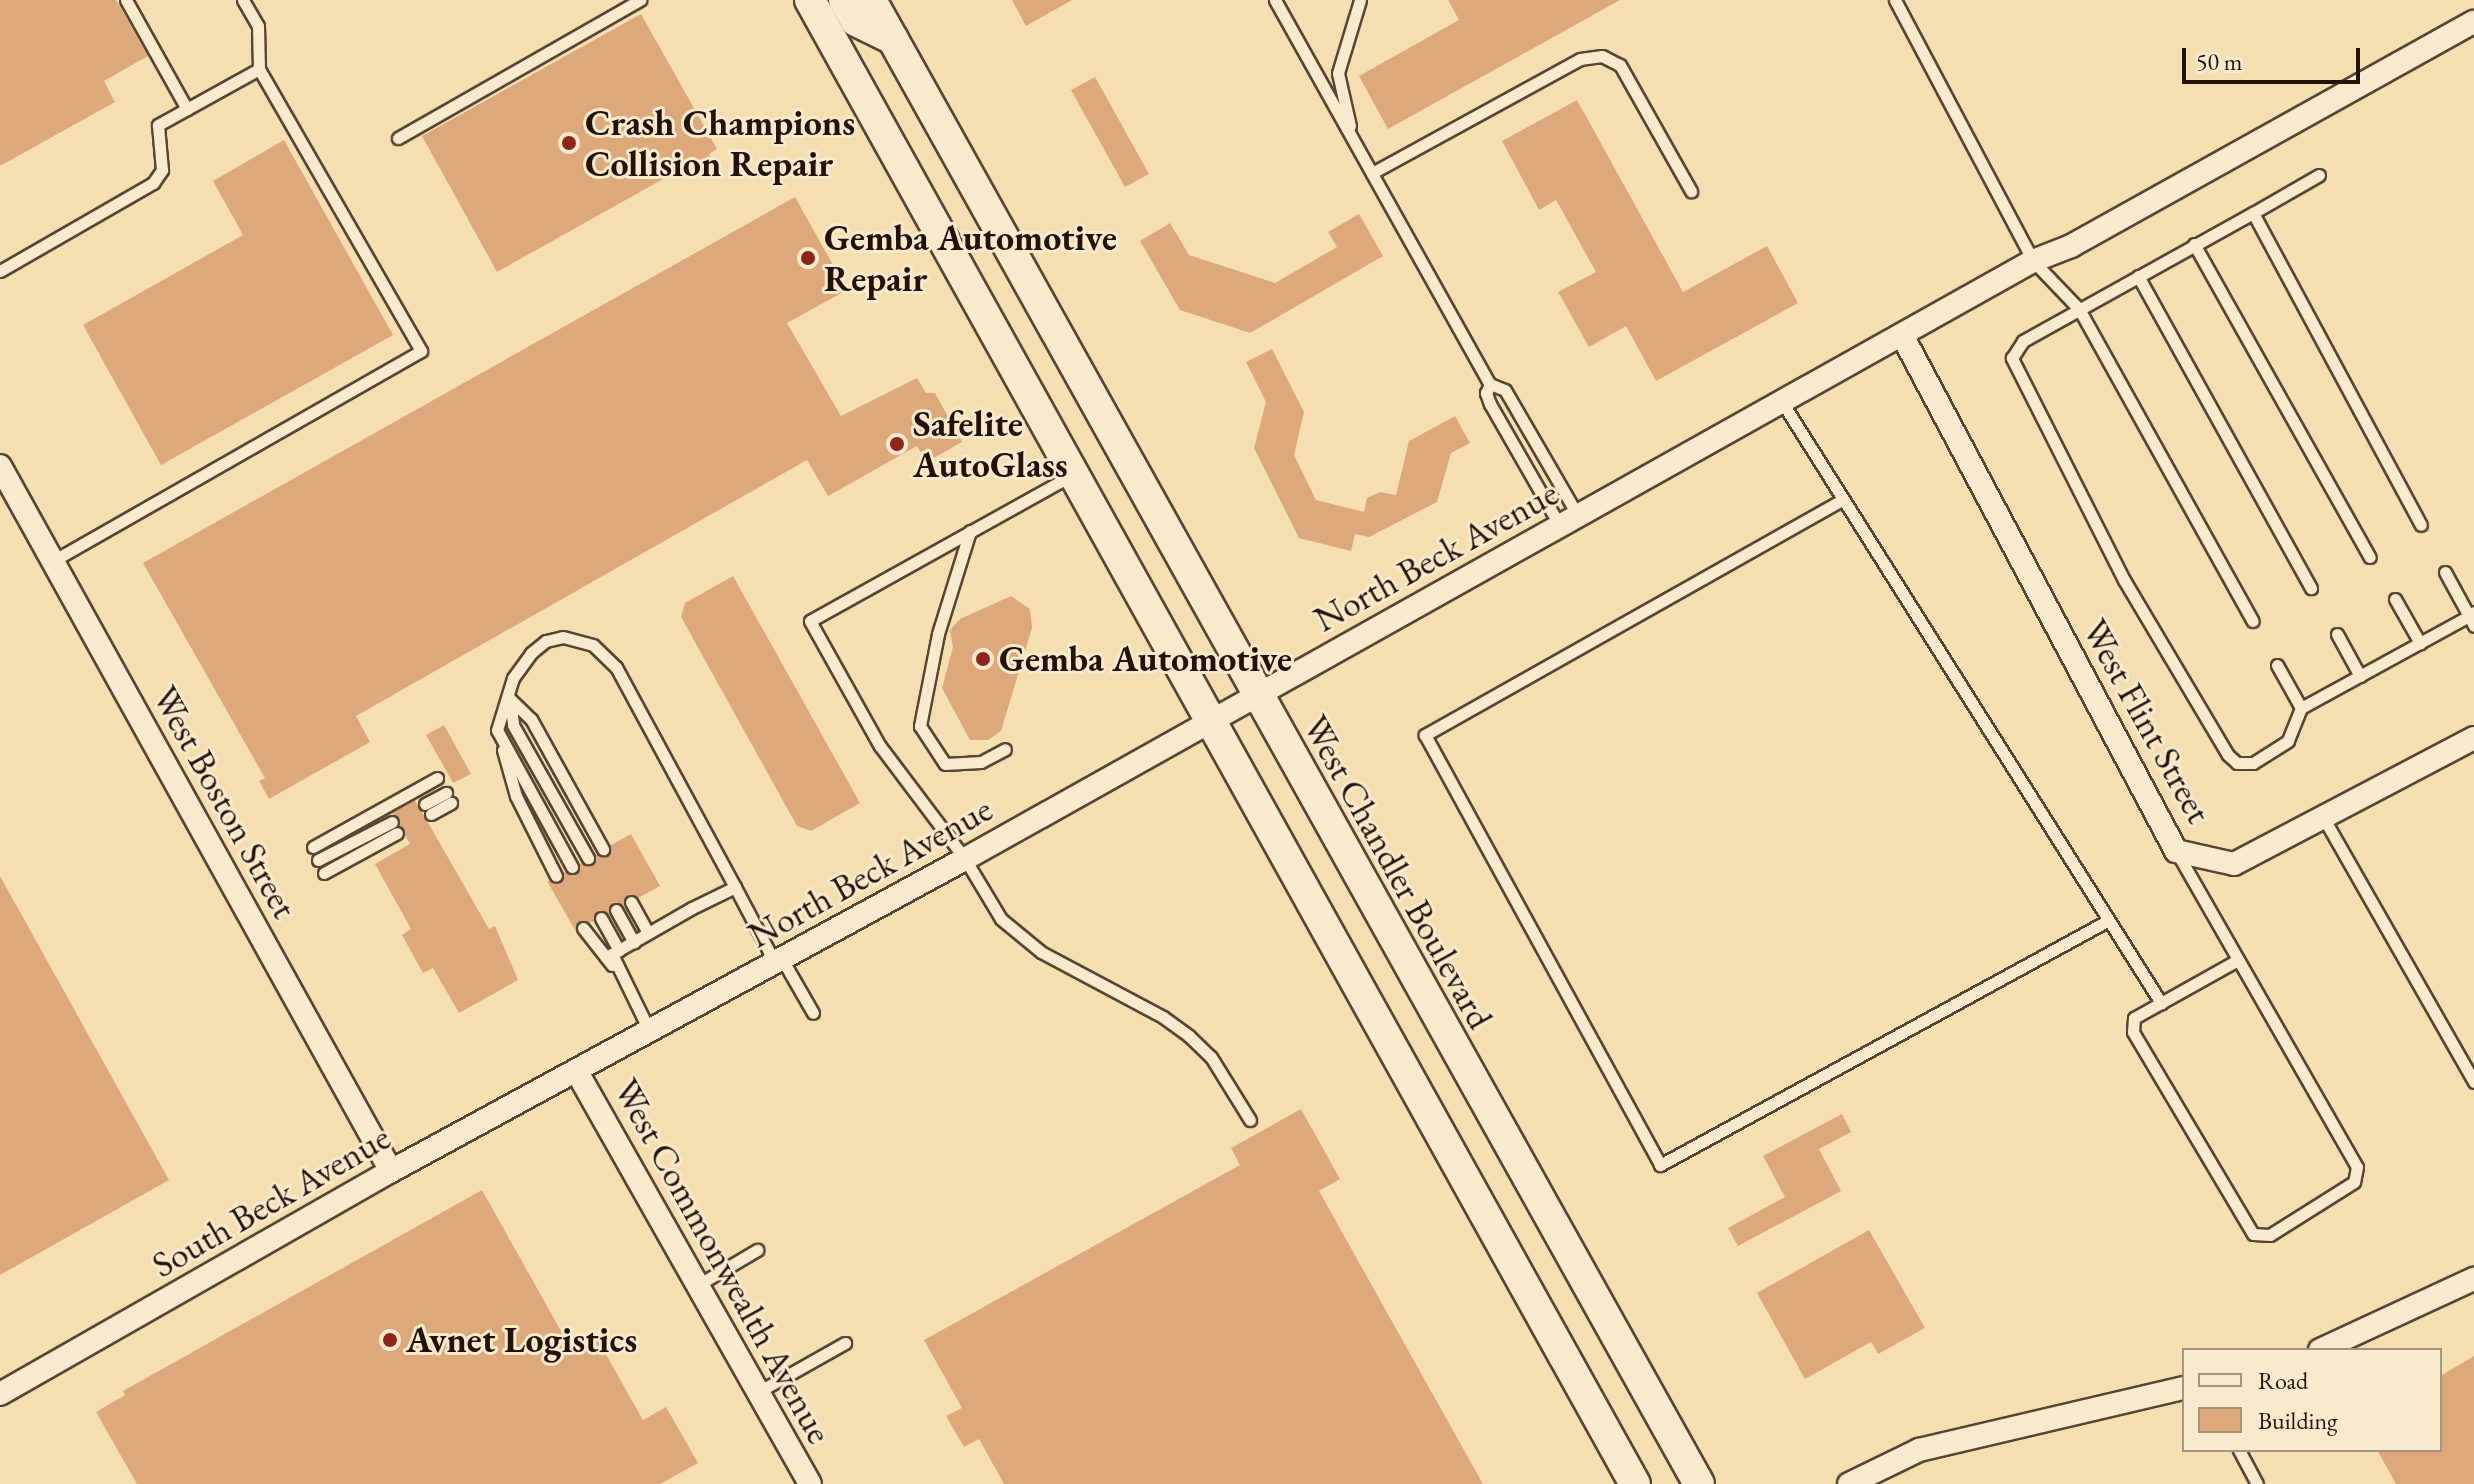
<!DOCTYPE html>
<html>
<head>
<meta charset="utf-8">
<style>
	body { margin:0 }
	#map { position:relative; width:2474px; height:1484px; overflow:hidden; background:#f5dfb1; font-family:"EB Garamond",serif }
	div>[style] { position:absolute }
	.building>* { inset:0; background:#dda97b }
	.roads { filter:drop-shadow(2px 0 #574533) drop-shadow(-2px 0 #574533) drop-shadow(0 2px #574533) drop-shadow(0 -2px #574533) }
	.lane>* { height:11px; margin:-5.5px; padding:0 5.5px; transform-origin:5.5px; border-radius:5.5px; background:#f8eacc }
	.street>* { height:22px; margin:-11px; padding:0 11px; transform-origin:11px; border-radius:11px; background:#f8eacc }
	.secondary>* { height:30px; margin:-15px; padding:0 15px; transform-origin:15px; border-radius:15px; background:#f8eacc }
	.dots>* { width:22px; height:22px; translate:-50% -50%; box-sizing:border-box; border:4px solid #f8eacc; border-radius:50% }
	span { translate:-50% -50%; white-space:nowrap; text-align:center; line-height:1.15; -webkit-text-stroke:6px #f8eacc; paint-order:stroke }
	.poi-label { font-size:36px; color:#221209; font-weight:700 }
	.left { translate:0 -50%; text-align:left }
	.street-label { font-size:36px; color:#221209 }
	.legend { position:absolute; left:2182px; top:1348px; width:260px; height:104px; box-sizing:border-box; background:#f8eacc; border:2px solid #a2947e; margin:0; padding:10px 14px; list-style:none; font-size:24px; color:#221209 }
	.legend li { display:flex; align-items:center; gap:16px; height:40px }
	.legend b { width:40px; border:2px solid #a2947e }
	.scale { position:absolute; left:2182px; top:48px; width:178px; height:36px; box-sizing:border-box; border:4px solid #221209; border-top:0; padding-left:10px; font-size:24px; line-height:28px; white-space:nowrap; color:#221209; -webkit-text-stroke:6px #f8eacc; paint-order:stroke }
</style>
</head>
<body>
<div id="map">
	<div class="building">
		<div style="clip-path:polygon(0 0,116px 0,148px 56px,104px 81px,115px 102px,0 166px)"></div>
		<div style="clip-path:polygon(1012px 0,1072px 0,1026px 26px)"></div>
		<div style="clip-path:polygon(1448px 0,1620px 0,1388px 129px,1359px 76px,1459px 20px)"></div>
		<div style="clip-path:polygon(641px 14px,717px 149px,709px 154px,716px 166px,697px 177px,690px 164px,497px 272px,422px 136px)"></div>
		<div style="clip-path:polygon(1095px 77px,1149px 174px,1125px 187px,1071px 90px)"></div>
		<div style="clip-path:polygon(1577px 100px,1683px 292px,1767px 246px,1798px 303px,1656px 381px,1626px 326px,1589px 347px,1558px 292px,1596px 272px,1556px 200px,1539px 210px,1502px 141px)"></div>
		<div style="clip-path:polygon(284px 140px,393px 335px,161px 465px,83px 325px,243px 235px,213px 181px)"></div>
		<div style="clip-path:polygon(795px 197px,847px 290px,787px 323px,841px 416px,917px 378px,926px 393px,935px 393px,962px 442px,932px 459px,924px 458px,917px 446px,828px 496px,807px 460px,356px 716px,370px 742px,269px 799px,259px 781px,265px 778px,143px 563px)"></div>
		<div style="clip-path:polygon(1359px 214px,1383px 256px,1250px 333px,1180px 310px,1140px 241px,1170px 223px,1189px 255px,1275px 283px,1337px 247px,1328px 232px)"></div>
		<div style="clip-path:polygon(1272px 349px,1304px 412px,1294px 455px,1316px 500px,1364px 512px,1367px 498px,1380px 492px,1396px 495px,1409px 441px,1455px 416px,1470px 443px,1451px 453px,1437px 502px,1369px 537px,1355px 534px,1351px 551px,1299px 538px,1254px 448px,1266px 402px,1246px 362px)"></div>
		<div style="clip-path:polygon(733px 576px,860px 803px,811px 831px,797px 826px,681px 617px,685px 603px)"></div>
		<div style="clip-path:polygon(1011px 596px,1030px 609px,1032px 628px,1001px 731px,988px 740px,970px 740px,942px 688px,953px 647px,950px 630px,960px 619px)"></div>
		<div style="clip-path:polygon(444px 725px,471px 774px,453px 783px,426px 735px)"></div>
		<div style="clip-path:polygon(415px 800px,489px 929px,495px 926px,518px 980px,459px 1013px,433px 968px,423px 973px,402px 935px,411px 929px,375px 864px,410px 844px,392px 813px)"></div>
		<div style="clip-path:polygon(631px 834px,660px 886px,638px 898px,628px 894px,623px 906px,613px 902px,609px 914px,598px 910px,594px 922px,577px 922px,576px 932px,547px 881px,560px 883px,563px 872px,577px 874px,579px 863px,591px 866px,595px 854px,608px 856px,611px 845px)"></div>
		<div style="clip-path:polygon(0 876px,169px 1180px,0 1275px)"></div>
		<div style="clip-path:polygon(1301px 1109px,1340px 1179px,1319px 1191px,1483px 1484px,1004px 1484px,979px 1439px,964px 1447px,946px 1416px,962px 1408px,924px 1340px,1240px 1165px,1231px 1148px)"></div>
		<div style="clip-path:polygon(1842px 1114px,1851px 1132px,1819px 1149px,1841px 1191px,1738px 1246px,1728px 1228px,1785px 1197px,1763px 1156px)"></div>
		<div style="clip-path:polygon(482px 1190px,570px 1347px,594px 1333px,643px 1420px,666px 1407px,698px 1463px,660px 1484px,137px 1484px,96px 1412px,125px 1395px,123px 1391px)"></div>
		<div style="clip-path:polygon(1869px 1230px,1925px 1328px,1878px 1354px,1871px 1342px,1805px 1379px,1757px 1293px)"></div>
		<div style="clip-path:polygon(2474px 1356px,2474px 1484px,2396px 1484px,2377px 1450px,2440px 1450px,2440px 1376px)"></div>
	</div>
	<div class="roads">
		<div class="lane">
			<div style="left:126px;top:0;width:125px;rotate:60.8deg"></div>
			<div style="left:243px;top:0;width:30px;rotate:60deg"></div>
			<div style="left:258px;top:26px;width:43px;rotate:88.7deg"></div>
			<div style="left:1275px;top:0;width:440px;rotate:60.8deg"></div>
			<div style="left:1895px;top:0;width:295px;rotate:62.1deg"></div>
			<div style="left:2033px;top:261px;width:66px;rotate:46.2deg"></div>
			<div style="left:2079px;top:309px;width:357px;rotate:60.9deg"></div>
			<div style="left:1350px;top:126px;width:54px;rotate:-102.8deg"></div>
			<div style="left:1338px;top:73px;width:76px;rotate:-73.2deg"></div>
			<div style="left:398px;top:138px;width:279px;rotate:-29.7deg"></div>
			<div style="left:1372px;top:173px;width:237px;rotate:-28.7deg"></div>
			<div style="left:1580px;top:59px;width:22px;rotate:-8deg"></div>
			<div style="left:1602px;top:56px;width:20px;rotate:27deg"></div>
			<div style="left:1620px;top:65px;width:145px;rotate:60.6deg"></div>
			<div style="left:2253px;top:213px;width:76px;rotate:-29.9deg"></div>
			<div style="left:2194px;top:244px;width:359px;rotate:60.7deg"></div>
			<div style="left:0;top:271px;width:177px;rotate:-29.9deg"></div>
			<div style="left:153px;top:183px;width:16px;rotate:-55deg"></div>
			<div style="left:162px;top:170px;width:45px;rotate:-95.1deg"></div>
			<div style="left:158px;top:125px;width:115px;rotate:-29deg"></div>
			<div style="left:259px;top:69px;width:325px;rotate:60.1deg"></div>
			<div style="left:421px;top:351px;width:424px;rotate:150.3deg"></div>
			<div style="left:2138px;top:276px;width:357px;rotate:61deg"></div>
			<div style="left:1782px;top:402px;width:711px;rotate:57.76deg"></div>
			<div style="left:1074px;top:474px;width:302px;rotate:150.9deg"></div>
			<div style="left:810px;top:621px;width:143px;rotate:60.8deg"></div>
			<div style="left:880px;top:746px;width:141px;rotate:53deg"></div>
			<div style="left:965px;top:859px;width:70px;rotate:59deg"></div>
			<div style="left:1001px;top:919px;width:52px;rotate:39.5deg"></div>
			<div style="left:1041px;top:952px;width:138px;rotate:28deg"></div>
			<div style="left:1163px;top:1017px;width:32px;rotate:36deg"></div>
			<div style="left:1189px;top:1036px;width:30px;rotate:44deg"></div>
			<div style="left:1211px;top:1057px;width:74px;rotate:58.2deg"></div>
			<div style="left:1842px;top:500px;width:479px;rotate:150.6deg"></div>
			<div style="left:1425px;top:735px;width:490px;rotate:61.3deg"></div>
			<div style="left:1660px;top:1165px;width:511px;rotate:-28.62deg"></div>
			<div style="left:1560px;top:526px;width:141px;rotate:-119.8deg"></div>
			<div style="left:1490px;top:404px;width:12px;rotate:-110deg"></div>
			<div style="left:1486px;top:393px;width:10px;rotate:-66deg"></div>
			<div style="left:1490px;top:384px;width:16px;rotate:22deg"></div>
			<div style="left:1505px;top:390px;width:146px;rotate:59.9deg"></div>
			<div style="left:970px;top:531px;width:108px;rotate:107.3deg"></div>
			<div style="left:938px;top:634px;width:94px;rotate:101.1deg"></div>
			<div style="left:920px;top:726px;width:45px;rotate:56.7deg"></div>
			<div style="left:945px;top:764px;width:36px;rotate:-3deg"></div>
			<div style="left:981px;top:762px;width:27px;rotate:-28deg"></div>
			<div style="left:2445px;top:572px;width:50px;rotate:61.4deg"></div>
			<div style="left:2469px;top:616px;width:6px;rotate:-39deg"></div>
			<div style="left:2395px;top:599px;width:51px;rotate:60.4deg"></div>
			<div style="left:2337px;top:634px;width:48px;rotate:61.3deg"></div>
			<div style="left:2277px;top:665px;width:49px;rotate:60.8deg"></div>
			<div style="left:2301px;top:708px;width:192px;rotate:-28.7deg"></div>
			<div style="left:2469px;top:616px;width:11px;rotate:63deg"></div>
			<div style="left:510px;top:699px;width:26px;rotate:83deg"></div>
			<div style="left:513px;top:725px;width:153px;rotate:60.6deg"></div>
			<div style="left:510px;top:699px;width:29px;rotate:44deg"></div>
			<div style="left:531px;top:719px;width:149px;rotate:61deg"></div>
			<div style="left:2301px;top:708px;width:35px;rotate:112deg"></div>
			<div style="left:2288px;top:741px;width:41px;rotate:147.8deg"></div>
			<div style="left:2253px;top:763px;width:16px;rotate:180deg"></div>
			<div style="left:2237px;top:763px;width:12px;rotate:-138deg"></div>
			<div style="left:2228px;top:755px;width:204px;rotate:-120.7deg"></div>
			<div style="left:2124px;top:580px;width:249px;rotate:-116.8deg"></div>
			<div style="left:2012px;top:358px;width:20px;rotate:-57deg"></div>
			<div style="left:2023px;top:341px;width:263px;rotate:-29.1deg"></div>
			<div style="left:2253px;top:213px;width:354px;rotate:61.7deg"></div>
			<div style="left:503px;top:750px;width:48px;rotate:74.2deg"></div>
			<div style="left:516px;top:796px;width:89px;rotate:63.4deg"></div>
			<div style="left:425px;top:804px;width:24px;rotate:-28deg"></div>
			<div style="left:431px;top:814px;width:23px;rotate:-29deg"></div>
			<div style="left:2323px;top:817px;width:305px;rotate:60.3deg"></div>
			<div style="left:313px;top:847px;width:142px;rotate:-29.1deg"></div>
			<div style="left:2176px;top:851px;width:364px;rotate:60.2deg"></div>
			<div style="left:2357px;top:1167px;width:15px;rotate:101deg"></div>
			<div style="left:2354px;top:1182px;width:99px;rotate:147.8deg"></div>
			<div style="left:2270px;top:1235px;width:17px;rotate:-177deg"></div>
			<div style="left:2253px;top:1234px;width:235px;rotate:-120.7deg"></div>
			<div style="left:2133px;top:1032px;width:14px;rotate:-86deg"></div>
			<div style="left:2134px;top:1018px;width:117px;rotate:-29.2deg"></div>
			<div style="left:318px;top:860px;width:83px;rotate:-27.2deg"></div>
			<div style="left:572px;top:867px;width:156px;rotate:-118.7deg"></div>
			<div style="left:497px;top:730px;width:54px;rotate:-72.9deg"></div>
			<div style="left:513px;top:678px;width:31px;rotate:-54deg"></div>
			<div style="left:531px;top:653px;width:19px;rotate:-39deg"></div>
			<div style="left:546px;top:641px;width:17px;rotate:-13deg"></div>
			<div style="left:563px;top:637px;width:31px;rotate:15deg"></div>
			<div style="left:593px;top:645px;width:32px;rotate:44deg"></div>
			<div style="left:616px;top:667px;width:250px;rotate:61.6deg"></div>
			<div style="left:324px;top:873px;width:83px;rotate:-28.7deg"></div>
			<div style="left:631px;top:902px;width:35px;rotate:61deg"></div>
			<div style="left:616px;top:910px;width:37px;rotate:61deg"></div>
			<div style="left:601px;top:918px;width:37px;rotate:61deg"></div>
			<div style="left:583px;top:928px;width:47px;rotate:51.9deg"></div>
			<div style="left:782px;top:959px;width:62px;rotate:60.1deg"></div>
			<div style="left:650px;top:1032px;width:87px;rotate:-116deg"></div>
			<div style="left:612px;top:954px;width:92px;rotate:-29.9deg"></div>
			<div style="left:692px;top:908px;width:48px;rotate:-26deg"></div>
			<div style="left:735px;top:887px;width:86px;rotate:62.2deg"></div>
			<div style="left:698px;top:1285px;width:69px;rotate:-30.7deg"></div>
			<div style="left:758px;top:1392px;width:100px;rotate:-29.4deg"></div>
			<div style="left:2239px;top:1450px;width:38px;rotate:62deg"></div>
		</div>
		<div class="street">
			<div style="left:1902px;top:335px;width:584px;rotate:62.03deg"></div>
			<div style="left:2176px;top:851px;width:59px;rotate:12.6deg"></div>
			<div style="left:2234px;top:864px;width:271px;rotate:-27.7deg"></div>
			<div style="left:0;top:466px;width:806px;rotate:60.99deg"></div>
			<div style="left:577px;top:1072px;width:473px;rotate:60.5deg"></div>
			<div style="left:2320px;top:1350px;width:170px;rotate:-24.8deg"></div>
			<div style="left:0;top:1394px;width:450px;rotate:-29.7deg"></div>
			<div style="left:391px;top:1171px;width:653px;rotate:-28.53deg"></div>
			<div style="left:965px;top:859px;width:1224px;rotate:-29.25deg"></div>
			<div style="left:2033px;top:261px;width:41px;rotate:-21.5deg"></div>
			<div style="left:2071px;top:246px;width:461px;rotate:-29.1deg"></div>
			<div style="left:1849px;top:1484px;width:78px;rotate:-25.9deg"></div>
			<div style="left:1919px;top:1450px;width:272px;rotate:-13.2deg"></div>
		</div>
		<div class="secondary">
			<div style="left:810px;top:0;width:1698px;rotate:60.93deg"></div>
			<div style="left:844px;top:0;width:24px;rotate:60deg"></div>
			<div style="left:856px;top:21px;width:41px;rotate:25.9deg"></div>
			<div style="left:871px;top:0;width:1699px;rotate:60.84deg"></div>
		</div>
	</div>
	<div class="dots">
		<div style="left:569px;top:143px;background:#8f2418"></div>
		<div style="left:808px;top:258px;background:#8f2418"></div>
		<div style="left:897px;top:444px;background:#8f2418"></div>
		<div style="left:983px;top:659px;background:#8f2418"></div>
		<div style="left:390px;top:1340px;background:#8f2418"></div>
	</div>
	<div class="poi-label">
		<span class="left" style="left:585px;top:143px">Crash Champions<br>Collision Repair</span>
		<span class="left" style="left:824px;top:258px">Gemba Automotive<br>Repair</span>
		<span class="left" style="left:913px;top:444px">Safelite<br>AutoGlass</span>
		<span class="left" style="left:999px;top:659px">Gemba Automotive</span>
		<span class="left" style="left:406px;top:1340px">Avnet Logistics</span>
	</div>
	<div class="street-label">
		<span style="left:1436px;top:556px;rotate:-29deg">North Beck Avenue</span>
		<span style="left:2147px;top:721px;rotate:61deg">West Flint Street</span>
		<span style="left:225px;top:802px;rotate:61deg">West Boston Street</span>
		<span style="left:870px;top:872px;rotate:-29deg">North Beck Avenue</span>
		<span style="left:1398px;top:872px;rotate:61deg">West Chandler Boulevard</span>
		<span style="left:271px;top:1201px;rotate:-30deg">South Beck Avenue</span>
		<span style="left:723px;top:1261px;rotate:61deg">West Commonwealth Avenue</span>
	</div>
	<ul class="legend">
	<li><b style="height:10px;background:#f8eacc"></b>Road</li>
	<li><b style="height:22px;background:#dda97b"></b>Building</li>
	</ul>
	<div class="scale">50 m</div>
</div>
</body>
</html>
